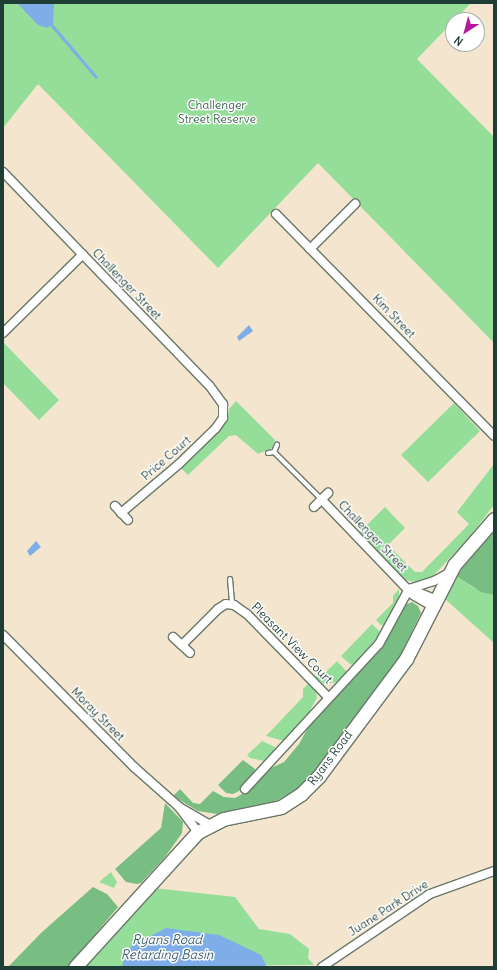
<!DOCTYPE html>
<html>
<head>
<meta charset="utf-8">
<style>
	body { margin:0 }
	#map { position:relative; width:497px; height:970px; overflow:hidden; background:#f4e6ce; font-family:Delius,sans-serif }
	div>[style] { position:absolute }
	.green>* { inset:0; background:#95de99 }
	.forest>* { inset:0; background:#78bd81 }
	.water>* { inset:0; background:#7eade8 }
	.stream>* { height:3px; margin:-1.5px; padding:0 1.5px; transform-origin:1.5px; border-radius:1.5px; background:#7eade8 }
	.roads { filter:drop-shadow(1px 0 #6a786a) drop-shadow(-1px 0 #6a786a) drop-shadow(0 1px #6a786a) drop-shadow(0 -1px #6a786a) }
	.lane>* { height:4px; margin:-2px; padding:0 2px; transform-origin:2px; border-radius:2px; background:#fff }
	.street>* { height:8px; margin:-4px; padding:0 4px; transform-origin:4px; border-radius:4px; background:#fff }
	.primary>* { height:13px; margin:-6.5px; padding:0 6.5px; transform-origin:6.5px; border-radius:6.5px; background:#fff }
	span { translate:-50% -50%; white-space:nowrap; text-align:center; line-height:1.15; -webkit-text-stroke:3px #fff; paint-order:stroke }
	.park-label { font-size:12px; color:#3c654d }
	.street-label { font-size:12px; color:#1f3d34 }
	.water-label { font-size:13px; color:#3c5f6a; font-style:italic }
	.frame { position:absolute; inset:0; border:4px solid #1f3d34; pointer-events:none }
	.north { position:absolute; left:445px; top:12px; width:40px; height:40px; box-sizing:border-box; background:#fff; border:1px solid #a5b1ae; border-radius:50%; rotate:216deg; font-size:11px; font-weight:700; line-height:16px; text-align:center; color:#1f3d34 }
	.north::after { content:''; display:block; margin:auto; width:14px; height:18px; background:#b5179e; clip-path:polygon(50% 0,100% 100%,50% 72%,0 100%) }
</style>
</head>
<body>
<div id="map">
	<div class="green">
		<div style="clip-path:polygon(3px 3px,471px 3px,417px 59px,494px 137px,494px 343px,318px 163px,218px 268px,38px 84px,3px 128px)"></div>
		<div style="clip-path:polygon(3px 342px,59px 400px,39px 420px,3px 383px)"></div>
		<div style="clip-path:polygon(236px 401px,275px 440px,272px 448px,258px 454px,236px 435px,229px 436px,188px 475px,181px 468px,220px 428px,227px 418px,229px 409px)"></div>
		<div style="clip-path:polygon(454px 403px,480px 431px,428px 482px,401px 455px)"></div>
		<div style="clip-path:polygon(494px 464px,494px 505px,467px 540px,431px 578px,416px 582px,405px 580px,359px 533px,385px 507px,405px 528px,388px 545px,415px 572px,422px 572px,469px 524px,457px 512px)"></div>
		<div style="clip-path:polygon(456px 576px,474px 588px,494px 595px,494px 643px,445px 599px)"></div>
		<div style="clip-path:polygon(399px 589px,399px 600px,385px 626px,381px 625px,376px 620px,393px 603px,393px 596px)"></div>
		<div style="clip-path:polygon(372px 624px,381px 633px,353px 665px,350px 664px,341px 656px)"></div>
		<div style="clip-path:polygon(337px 661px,347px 672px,337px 682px,324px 684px,315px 677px,319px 673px,325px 673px)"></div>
		<div style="clip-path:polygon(309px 683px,316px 691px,317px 698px,306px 717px,284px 741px,266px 736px,303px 697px,303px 689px)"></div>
		<div style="clip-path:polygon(262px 741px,275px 747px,274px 752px,264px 761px,250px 758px,247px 755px)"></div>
		<div style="clip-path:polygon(111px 872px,117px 882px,114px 888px,99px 882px)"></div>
		<div style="clip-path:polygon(154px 888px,235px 897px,259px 929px,290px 934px,309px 949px,308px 958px,314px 965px,84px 967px)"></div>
	</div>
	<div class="forest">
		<div style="clip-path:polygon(494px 529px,494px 595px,481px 592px,456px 576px)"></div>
		<div style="clip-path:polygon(412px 602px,418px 606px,421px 613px,398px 660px,321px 765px,296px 790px,272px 803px,217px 814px,198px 811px,173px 796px,180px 789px,193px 803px,200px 804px,213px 791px,224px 797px,235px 798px,244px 793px,269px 769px,284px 762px,299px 744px,310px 724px,382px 647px,405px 605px)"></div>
		<div style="clip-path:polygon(243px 760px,255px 769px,255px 773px,239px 791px,233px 794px,226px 793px,218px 785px)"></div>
		<div style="clip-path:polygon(165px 803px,183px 822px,182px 833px,165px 857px,141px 883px,137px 884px,126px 882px,115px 869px,161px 828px)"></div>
		<div style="clip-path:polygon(93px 887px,107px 894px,118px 907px,68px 967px,8px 967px,41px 933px)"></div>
	</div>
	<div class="water">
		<div style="clip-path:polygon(17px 3px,54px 3px,53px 24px,47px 28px,38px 25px)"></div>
		<div style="clip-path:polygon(249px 325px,253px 331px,239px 341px,237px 337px)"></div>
		<div style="clip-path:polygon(36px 541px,41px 547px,30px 556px,27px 551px)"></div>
		<div style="clip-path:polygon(166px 928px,219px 935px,261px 955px,266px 965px,265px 967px,122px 967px,125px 954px,133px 945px)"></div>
	</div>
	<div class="stream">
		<div style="left:49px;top:22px;width:72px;rotate:49.5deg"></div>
	</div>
	<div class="roads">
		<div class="lane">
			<div style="left:274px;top:452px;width:8px;rotate:-67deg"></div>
			<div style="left:268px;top:453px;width:6px;rotate:-9deg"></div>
			<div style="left:274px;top:452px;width:66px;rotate:45deg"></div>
			<div style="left:230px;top:579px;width:25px;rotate:85deg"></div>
		</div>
		<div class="street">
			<div style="left:3px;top:172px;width:296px;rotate:46deg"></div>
			<div style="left:209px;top:385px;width:24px;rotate:54deg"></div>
			<div style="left:223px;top:404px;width:14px;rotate:90deg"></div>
			<div style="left:223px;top:418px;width:12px;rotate:125deg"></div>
			<div style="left:216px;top:428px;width:52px;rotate:135.8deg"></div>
			<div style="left:179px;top:464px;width:76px;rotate:139.8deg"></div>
			<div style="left:276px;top:214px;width:311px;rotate:45.5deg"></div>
			<div style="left:310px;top:249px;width:64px;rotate:-45deg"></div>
			<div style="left:3px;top:333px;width:112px;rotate:-44.6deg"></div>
			<div style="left:321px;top:499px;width:133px;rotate:46.2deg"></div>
			<div style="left:413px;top:595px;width:24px;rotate:30deg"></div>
			<div style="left:115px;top:506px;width:19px;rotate:47deg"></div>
			<div style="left:314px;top:507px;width:20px;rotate:-45deg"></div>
			<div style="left:409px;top:589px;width:26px;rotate:-18deg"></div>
			<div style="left:434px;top:581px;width:17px;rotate:-28deg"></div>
			<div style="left:410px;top:589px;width:29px;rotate:22deg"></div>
			<div style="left:3px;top:635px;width:186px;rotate:45.2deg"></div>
			<div style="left:134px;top:767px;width:60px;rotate:41.6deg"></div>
			<div style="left:179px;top:807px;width:31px;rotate:53deg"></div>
			<div style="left:173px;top:637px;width:23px;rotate:43deg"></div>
			<div style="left:182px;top:645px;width:51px;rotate:-45deg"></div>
			<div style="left:218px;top:609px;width:9px;rotate:-32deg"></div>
			<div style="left:226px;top:604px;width:8px;rotate:7deg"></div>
			<div style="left:234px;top:605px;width:16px;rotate:35deg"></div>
			<div style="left:247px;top:614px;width:116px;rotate:45.7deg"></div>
			<div style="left:245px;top:789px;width:197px;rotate:-47.3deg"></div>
			<div style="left:379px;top:644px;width:63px;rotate:-61.4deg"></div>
			<div style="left:179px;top:807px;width:36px;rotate:30deg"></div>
			<div style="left:322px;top:967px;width:130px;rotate:-34.1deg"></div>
			<div style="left:430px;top:894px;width:68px;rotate:-19.8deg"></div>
		</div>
		<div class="primary">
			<div style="left:75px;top:967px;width:183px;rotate:-47.7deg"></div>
			<div style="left:198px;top:832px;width:28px;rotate:-27deg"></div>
			<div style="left:223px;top:819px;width:59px;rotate:-11.7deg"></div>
			<div style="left:281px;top:807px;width:24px;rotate:-33deg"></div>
			<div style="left:301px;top:794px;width:25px;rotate:-45deg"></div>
			<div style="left:319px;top:776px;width:146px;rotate:-53.4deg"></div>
			<div style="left:406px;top:659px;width:106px;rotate:-62.9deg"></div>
			<div style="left:454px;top:565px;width:61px;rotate:-49deg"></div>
		</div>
	</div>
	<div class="park-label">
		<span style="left:217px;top:112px">Challenger<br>Street Reserve</span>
	</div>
	<div class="street-label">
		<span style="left:127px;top:284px;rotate:46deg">Challenger Street</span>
		<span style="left:394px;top:316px;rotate:46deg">Kim Street</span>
		<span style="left:166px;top:458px;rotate:-41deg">Price Court</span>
		<span style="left:373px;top:536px;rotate:46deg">Challenger Street</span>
		<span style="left:292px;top:643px;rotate:45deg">Pleasant View Court</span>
		<span style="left:98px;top:714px;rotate:45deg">Moray Street</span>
		<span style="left:330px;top:758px;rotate:-53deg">Ryans Road</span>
		<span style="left:388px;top:908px;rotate:-33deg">Juane Park Drive</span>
	</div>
	<div class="water-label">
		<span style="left:167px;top:948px">Ryans Road<br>Retarding Basin</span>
	</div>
	<div class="frame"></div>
	<div class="north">N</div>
</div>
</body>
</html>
